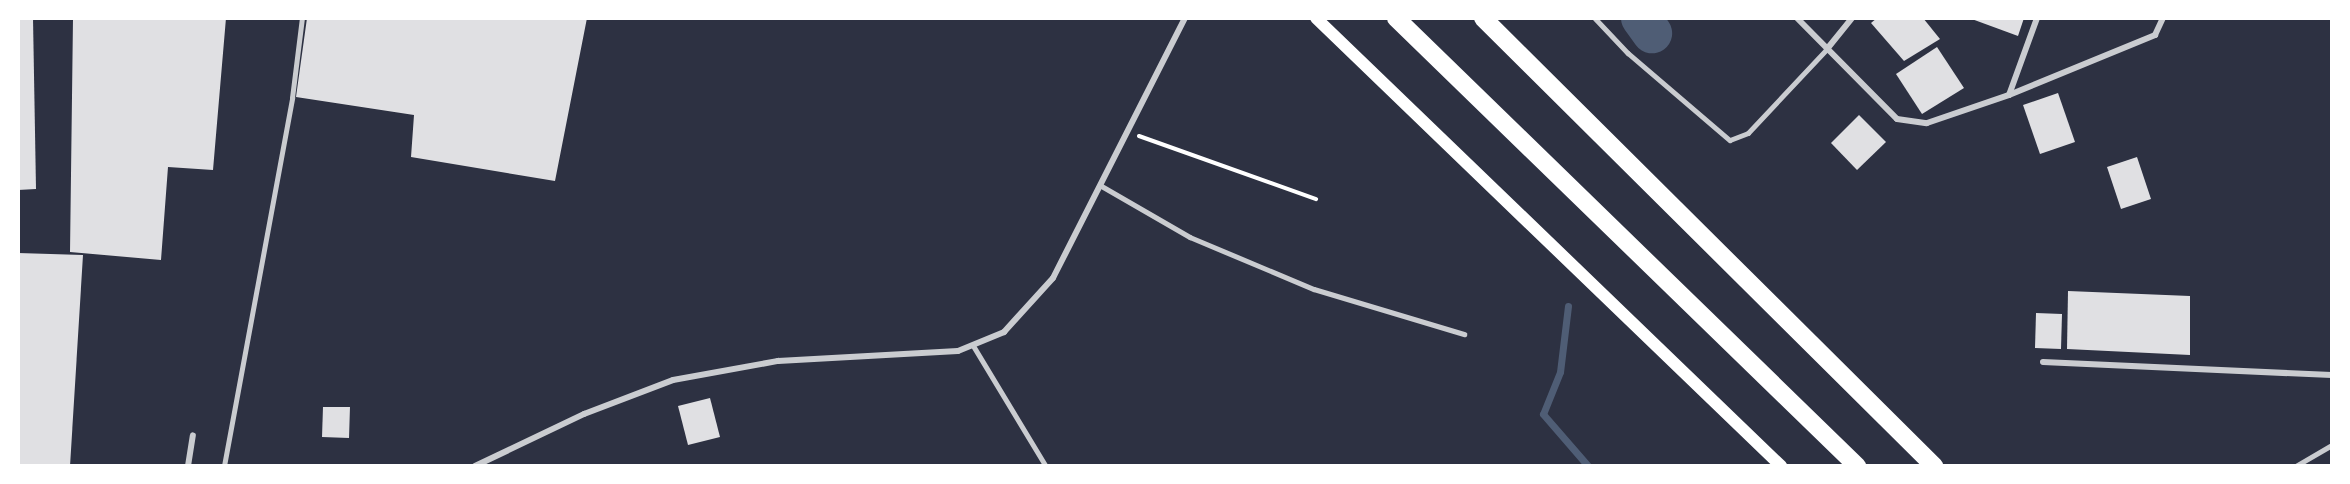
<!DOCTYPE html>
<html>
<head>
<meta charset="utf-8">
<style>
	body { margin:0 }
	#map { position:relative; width:2350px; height:484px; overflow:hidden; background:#2d3142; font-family:"Varela Round",sans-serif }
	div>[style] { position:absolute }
	.stream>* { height:7px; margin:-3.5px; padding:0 3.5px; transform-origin:3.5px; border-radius:3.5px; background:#4f5d75 }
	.river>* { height:40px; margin:-20px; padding:0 20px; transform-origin:20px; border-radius:20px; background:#4f5d75 }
	.building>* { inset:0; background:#e0e0e3 }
	.path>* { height:4px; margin:-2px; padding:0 2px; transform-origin:2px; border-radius:2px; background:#fff }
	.service>* { height:4.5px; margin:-2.25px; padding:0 2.25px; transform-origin:2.25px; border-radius:2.25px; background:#caccd0 }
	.minor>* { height:6px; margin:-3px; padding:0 3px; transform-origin:3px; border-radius:3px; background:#caccd0 }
	.secondary>* { height:12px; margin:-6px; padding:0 6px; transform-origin:6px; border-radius:6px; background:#fff }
	.motorway>* { height:18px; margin:-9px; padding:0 9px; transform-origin:9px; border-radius:9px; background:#fff }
	span { translate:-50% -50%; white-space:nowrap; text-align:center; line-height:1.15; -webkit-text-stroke:5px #fff; paint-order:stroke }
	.frame { position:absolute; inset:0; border:20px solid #fff; pointer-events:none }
</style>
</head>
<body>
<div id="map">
	<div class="stream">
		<div style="left:1568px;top:306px;width:66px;rotate:96.9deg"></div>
		<div style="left:1560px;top:372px;width:45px;rotate:112deg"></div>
		<div style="left:1543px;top:414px;width:69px;rotate:49.1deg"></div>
	</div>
	<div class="river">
		<div style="left:1641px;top:18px;width:19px;rotate:54deg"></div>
	</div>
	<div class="building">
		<div style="clip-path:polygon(18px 18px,33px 18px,36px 189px,18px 190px)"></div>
		<div style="clip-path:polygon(73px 18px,226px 18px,213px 170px,168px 167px,161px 260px,70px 252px)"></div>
		<div style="clip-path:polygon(307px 18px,587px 18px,555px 181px,411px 157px,414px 115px,296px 97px)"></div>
		<div style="clip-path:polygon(1877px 18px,1923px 18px,1940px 39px,1904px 61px,1871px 23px)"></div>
		<div style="clip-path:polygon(1969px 18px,2024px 18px,2018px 36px)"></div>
		<div style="clip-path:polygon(1937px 47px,1964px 88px,1922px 114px,1896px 74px)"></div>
		<div style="clip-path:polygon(2058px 93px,2075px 142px,2040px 154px,2023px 105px)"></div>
		<div style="clip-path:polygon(1859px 115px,1886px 142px,1857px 170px,1831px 143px)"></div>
		<div style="clip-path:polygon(2137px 157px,2151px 199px,2121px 209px,2107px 167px)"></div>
		<div style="clip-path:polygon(18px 253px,83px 255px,70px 466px,18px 466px)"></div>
		<div style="clip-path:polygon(2068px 291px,2190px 296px,2190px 355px,2067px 349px)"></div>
		<div style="clip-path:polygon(2036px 313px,2062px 314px,2061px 349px,2035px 348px)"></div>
		<div style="clip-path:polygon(710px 398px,720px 437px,688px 445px,678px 406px)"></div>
		<div style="clip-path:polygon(323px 407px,350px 407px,349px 438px,322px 437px)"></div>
	</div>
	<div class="path">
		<div style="left:1139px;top:136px;width:188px;rotate:19.6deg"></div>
	</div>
	<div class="service">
		<div style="left:1595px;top:18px;width:48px;rotate:46.7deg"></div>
		<div style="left:1628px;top:53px;width:134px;rotate:40.5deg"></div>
		<div style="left:1730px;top:140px;width:19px;rotate:-21deg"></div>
		<div style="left:1748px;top:133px;width:115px;rotate:-46.8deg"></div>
		<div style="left:1100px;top:185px;width:104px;rotate:30deg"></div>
		<div style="left:1190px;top:237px;width:134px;rotate:22.8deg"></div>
		<div style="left:1314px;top:289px;width:157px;rotate:16.7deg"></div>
		<div style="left:973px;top:345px;width:141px;rotate:58.9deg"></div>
		<div style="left:224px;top:466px;width:374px;rotate:-79.5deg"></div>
		<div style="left:292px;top:98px;width:81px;rotate:-82.9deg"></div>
		<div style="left:2296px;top:466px;width:42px;rotate:-30.3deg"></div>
	</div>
	<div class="minor">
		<div style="left:1797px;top:18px;width:142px;rotate:45.3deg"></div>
		<div style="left:1897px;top:119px;width:30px;rotate:8deg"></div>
		<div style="left:1927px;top:123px;width:87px;rotate:-18.9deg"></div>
		<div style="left:2009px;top:95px;width:158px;rotate:-22.3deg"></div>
		<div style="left:2155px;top:35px;width:19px;rotate:-65deg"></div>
		<div style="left:1827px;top:49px;width:40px;rotate:-51deg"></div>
		<div style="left:2009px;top:95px;width:82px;rotate:-70deg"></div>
		<div style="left:2043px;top:362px;width:289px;rotate:2.6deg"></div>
		<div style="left:188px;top:466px;width:31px;rotate:-81deg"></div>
		<div style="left:475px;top:466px;width:121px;rotate:-25.5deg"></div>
		<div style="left:584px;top:414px;width:95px;rotate:-20.9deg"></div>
		<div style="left:673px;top:380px;width:107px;rotate:-10.3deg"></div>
		<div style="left:778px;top:361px;width:180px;rotate:-3.2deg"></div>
		<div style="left:958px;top:351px;width:50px;rotate:-22.4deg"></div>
		<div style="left:1004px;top:332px;width:73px;rotate:-47.8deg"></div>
		<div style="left:1053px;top:278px;width:292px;rotate:-63.1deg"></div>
	</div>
	<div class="secondary">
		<div style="left:1316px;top:18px;width:646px;rotate:43.93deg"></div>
	</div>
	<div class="motorway">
		<div style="left:1396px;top:18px;width:643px;rotate:44.18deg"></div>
		<div style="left:1483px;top:18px;width:636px;rotate:44.81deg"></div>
	</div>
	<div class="frame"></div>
</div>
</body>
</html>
